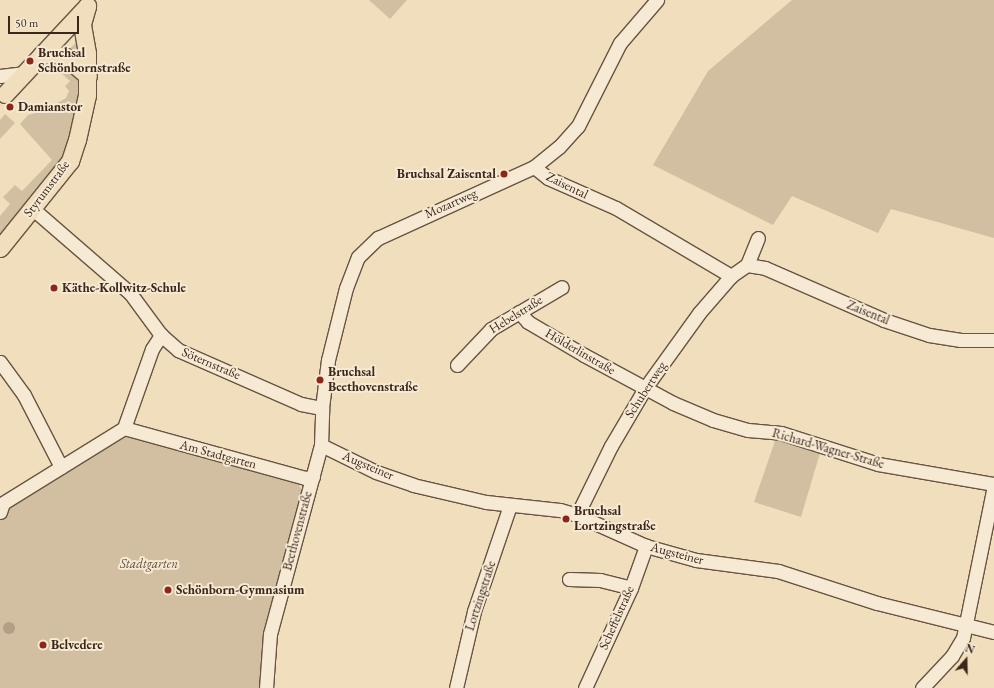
<!DOCTYPE html>
<html>
<head>
<meta charset="utf-8">
<style>
	body { margin:0 }
	#map { position:relative; width:994px; height:688px; overflow:hidden; background:#f1debd; font-family:"EB Garamond",serif }
	div>[style] { position:absolute }
	.green>* { inset:0; background:#d2bfa1 }
	.water>* { inset:0; background:#b39f85 }
	.round { border-radius:50% }
	.roads { filter:drop-shadow(1px 0 #685442) drop-shadow(-1px 0 #685442) drop-shadow(0 1px #685442) drop-shadow(0 -1px #685442) }
	.minor>* { height:13px; margin:-6.5px; padding:0 6.5px; transform-origin:6.5px; border-radius:6.5px; background:#f6ead4 }
	.major>* { height:17px; margin:-8.5px; padding:0 8.5px; transform-origin:8.5px; border-radius:8.5px; background:#f1debd }
	.dots>* { width:11px; height:11px; translate:-50% -50%; box-sizing:border-box; border:2px solid #f6ead4; border-radius:50% }
	span { translate:-50% -50%; white-space:nowrap; text-align:center; line-height:1.15; -webkit-text-stroke:4px #f6ead4; paint-order:stroke }
	.poi-label { font-size:13px; color:#3b2619; font-weight:700 }
	.left { translate:0 -50%; text-align:left }
	.right { translate:-100% -50%; text-align:right }
	.street-label { font-size:13px; color:#3b2619 }
	.park-label { font-size:13px; color:#614c3b; font-style:italic }
	.north { position:absolute; left:946px; top:640px; width:40px; height:40px; -webkit-text-stroke:3px #f6ead4; paint-order:stroke; rotate:20deg; font-size:11px; font-weight:700; line-height:16px; text-align:center; color:#3b2619 }
	.north::after { content:''; display:block; margin:auto; width:14px; height:18px; background:#3b2619; clip-path:polygon(50% 0,100% 100%,50% 72%,0 100%) }
	.scale { position:absolute; left:8px; top:16px; width:71px; height:18px; box-sizing:border-box; border:2px solid #3b2619; border-top:0; padding-left:5px; font-size:12px; line-height:14px; white-space:nowrap; color:#3b2619; -webkit-text-stroke:3px #f6ead4; paint-order:stroke }
</style>
</head>
<body>
<div id="map">
	<div class="green">
		<div style="clip-path:polygon(369px 0,407px 0,390px 19px)"></div>
		<div style="clip-path:polygon(792px 0,994px 0,994px 238px,891px 209px,878px 233px,792px 196px,773px 225px,653px 165px,708px 71px)"></div>
		<div style="clip-path:polygon(80px 38px,79px 58px,66px 53px)"></div>
		<div style="clip-path:polygon(73px 61px,87px 95px,66px 153px,0 248px,0 216px,10px 204px,3px 197px,15px 185px,22px 191px,52px 160px,20px 124px,28px 115px,43px 111px,66px 98px,69px 91px,65px 86px,70px 81px,60px 72px)"></div>
		<div style="clip-path:polygon(5px 114px,15px 123px,0 139px,0 120px)"></div>
		<div style="clip-path:polygon(122px 425px,297px 480px,302px 491px,263px 688px,0 688px,0 519px,5px 506px)"></div>
		<div style="clip-path:polygon(776px 438px,820px 453px,801px 517px,754px 502px)"></div>
	</div>
	<div class="water">
		<div class="round" style="left:3px;top:622px;width:12px;height:12px"></div>
	</div>
	<div class="roads">
		<div class="minor">
			<div style="left:0;top:76px;width:25px;rotate:-7deg"></div>
			<div style="left:534px;top:167px;width:18px;rotate:38deg"></div>
			<div style="left:548px;top:178px;width:74px;rotate:23.8deg"></div>
			<div style="left:616px;top:208px;width:134px;rotate:30.6deg"></div>
			<div style="left:731px;top:276px;width:19px;rotate:-35deg"></div>
			<div style="left:747px;top:265px;width:18px;rotate:9deg"></div>
			<div style="left:765px;top:268px;width:130px;rotate:23.6deg"></div>
			<div style="left:884px;top:320px;width:47px;rotate:18.4deg"></div>
			<div style="left:929px;top:335px;width:32px;rotate:9deg"></div>
			<div style="left:961px;top:340px;width:33px"></div>
			<div style="left:33px;top:209px;width:128px;rotate:40.9deg"></div>
			<div style="left:130px;top:293px;width:52px;rotate:53.6deg"></div>
			<div style="left:161px;top:335px;width:23px;rotate:41deg"></div>
			<div style="left:178px;top:350px;width:134px;rotate:23.7deg"></div>
			<div style="left:301px;top:404px;width:21px;rotate:11deg"></div>
			<div style="left:747px;top:265px;width:29px;rotate:-68deg"></div>
			<div style="left:519px;top:312px;width:13px;rotate:48deg"></div>
			<div style="left:528px;top:322px;width:65px;rotate:30.5deg"></div>
			<div style="left:584px;top:355px;width:101px;rotate:28.3deg"></div>
			<div style="left:673px;top:403px;width:43px;rotate:23deg"></div>
			<div style="left:713px;top:420px;width:36px;rotate:16deg"></div>
			<div style="left:748px;top:430px;width:33px;rotate:5deg"></div>
			<div style="left:781px;top:433px;width:102px;rotate:17.7deg"></div>
			<div style="left:878px;top:464px;width:118px;rotate:9.8deg"></div>
			<div style="left:0;top:362px;width:41px;rotate:54deg"></div>
			<div style="left:24px;top:395px;width:81px;rotate:62.8deg"></div>
			<div style="left:457px;top:365px;width:50px;rotate:-46.6deg"></div>
			<div style="left:491px;top:329px;width:82px;rotate:-30.6deg"></div>
			<div style="left:124px;top:428px;width:188px;rotate:15.4deg"></div>
			<div style="left:305px;top:478px;width:8px;rotate:-7deg"></div>
			<div style="left:321px;top:445px;width:61px;rotate:26.1deg"></div>
			<div style="left:376px;top:472px;width:39px;rotate:19deg"></div>
			<div style="left:413px;top:485px;width:75px;rotate:13.1deg"></div>
			<div style="left:486px;top:502px;width:74px;rotate:6.2deg"></div>
			<div style="left:560px;top:510px;width:18px;rotate:16deg"></div>
			<div style="left:577px;top:515px;width:76px;rotate:24.2deg"></div>
			<div style="left:646px;top:546px;width:52px;rotate:15.6deg"></div>
			<div style="left:696px;top:560px;width:83px;rotate:7.6deg"></div>
			<div style="left:778px;top:571px;width:104px;rotate:17.9deg"></div>
			<div style="left:877px;top:603px;width:121px;rotate:13.9deg"></div>
			<div style="left:0;top:512px;width:9px;rotate:-72deg"></div>
			<div style="left:3px;top:503px;width:142px;rotate:-31.8deg"></div>
			<div style="left:124px;top:428px;width:84px;rotate:-70.5deg"></div>
			<div style="left:152px;top:349px;width:17px;rotate:-57deg"></div>
			<div style="left:577px;top:515px;width:77px;rotate:-63.8deg"></div>
			<div style="left:611px;top:446px;width:67px;rotate:-59.6deg"></div>
			<div style="left:645px;top:388px;width:92px;rotate:-54.2deg"></div>
			<div style="left:699px;top:313px;width:49px;rotate:-49.1deg"></div>
			<div style="left:569px;top:579px;width:31px;rotate:2deg"></div>
			<div style="left:600px;top:580px;width:32px;rotate:14deg"></div>
			<div style="left:266px;top:688px;width:54px;rotate:-85.8deg"></div>
			<div style="left:270px;top:634px;width:196px;rotate:-74.9deg"></div>
			<div style="left:321px;top:445px;width:37px;rotate:-88deg"></div>
			<div style="left:322px;top:408px;width:48px;rotate:-82.9deg"></div>
			<div style="left:328px;top:360px;width:74px;rotate:-76deg"></div>
			<div style="left:346px;top:288px;width:33px;rotate:-69deg"></div>
			<div style="left:358px;top:257px;width:28px;rotate:-44deg"></div>
			<div style="left:378px;top:238px;width:171px;rotate:-24.5deg"></div>
			<div style="left:534px;top:167px;width:32px;rotate:-39deg"></div>
			<div style="left:559px;top:147px;width:28px;rotate:-48deg"></div>
			<div style="left:578px;top:126px;width:93px;rotate:-63.2deg"></div>
			<div style="left:620px;top:43px;width:57px;rotate:-49.3deg"></div>
			<div style="left:456px;top:688px;width:79px;rotate:-76.8deg"></div>
			<div style="left:474px;top:611px;width:112px;rotate:-71.2deg"></div>
			<div style="left:585px;top:688px;width:110px;rotate:-65.3deg"></div>
			<div style="left:631px;top:588px;width:45px;rotate:-70.3deg"></div>
			<div style="left:922px;top:688px;width:44px;rotate:-46.8deg"></div>
			<div style="left:952px;top:656px;width:21px;rotate:-59deg"></div>
			<div style="left:963px;top:638px;width:155px;rotate:-78.5deg"></div>
		</div>
		<div class="major">
			<div style="left:41px;top:55px;width:13px;rotate:-4deg"></div>
			<div style="left:54px;top:54px;width:12px;rotate:14deg"></div>
			<div style="left:66px;top:57px;width:29px;rotate:41deg"></div>
			<div style="left:5px;top:94px;width:120px;rotate:-47deg"></div>
			<div style="left:0;top:248px;width:112px;rotate:-51.2deg"></div>
			<div style="left:70px;top:161px;width:22px;rotate:-72deg"></div>
			<div style="left:77px;top:140px;width:46px;rotate:-77.5deg"></div>
			<div style="left:87px;top:95px;width:42px;rotate:-90deg"></div>
			<div style="left:87px;top:53px;width:29px;rotate:-100deg"></div>
			<div style="left:82px;top:24px;width:19px;rotate:-74deg"></div>
		</div>
	</div>
	<div class="dots">
		<div style="left:30px;top:61px;background:#8f2418"></div>
		<div style="left:10px;top:107px;background:#8f2418"></div>
		<div style="left:504px;top:174px;background:#8f2418"></div>
		<div style="left:54px;top:288px;background:#8f2418"></div>
		<div style="left:320px;top:380px;background:#8f2418"></div>
		<div style="left:566px;top:519px;background:#8f2418"></div>
		<div style="left:168px;top:590px;background:#8f2418"></div>
		<div style="left:43px;top:645px;background:#8f2418"></div>
	</div>
	<div class="poi-label">
		<span class="left" style="left:38px;top:61px">Bruchsal<br>Schönbornstraße</span>
		<span class="left" style="left:18px;top:107px">Damianstor</span>
		<span class="right" style="left:496px;top:174px">Bruchsal Zaisental</span>
		<span class="left" style="left:62px;top:288px">Käthe-Kollwitz-Schule</span>
		<span class="left" style="left:328px;top:380px">Bruchsal<br>Beethovenstraße</span>
		<span class="left" style="left:574px;top:519px">Bruchsal<br>Lortzingstraße</span>
		<span class="left" style="left:176px;top:590px">Schönborn-Gymnasium</span>
		<span class="left" style="left:51px;top:645px">Belvedere</span>
	</div>
	<div class="street-label">
		<span style="left:567px;top:186px;rotate:26deg">Zaisental</span>
		<span style="left:47px;top:189px;rotate:-53deg">Styrumstraße</span>
		<span style="left:451px;top:204px;rotate:-24deg">Mozartweg</span>
		<span style="left:868px;top:313px;rotate:22deg">Zaisental</span>
		<span style="left:516px;top:315px;rotate:-32deg">Hebelstraße</span>
		<span style="left:580px;top:352px;rotate:30deg">Hölderlinstraße</span>
		<span style="left:211px;top:364px;rotate:23deg">Söternstraße</span>
		<span style="left:646px;top:390px;rotate:-57deg">Schubertweg</span>
		<span style="left:828px;top:449px;rotate:16deg">Richard-Wagner-Straße</span>
		<span style="left:218px;top:455px;rotate:15deg">Am Stadtgarten</span>
		<span style="left:368px;top:466px;rotate:23deg">Augsteiner</span>
		<span style="left:298px;top:531px;rotate:-75deg">Beethovenstraße</span>
		<span style="left:677px;top:554px;rotate:15deg">Augsteiner</span>
		<span style="left:481px;top:596px;rotate:-72deg">Lortzingstraße</span>
		<span style="left:617px;top:618px;rotate:-66deg">Scheffelstraße</span>
	</div>
	<div class="park-label">
		<span style="left:149px;top:564px">Stadtgarten</span>
	</div>
	<div class="north">N</div>
	<div class="scale">50 m</div>
</div>
</body>
</html>
